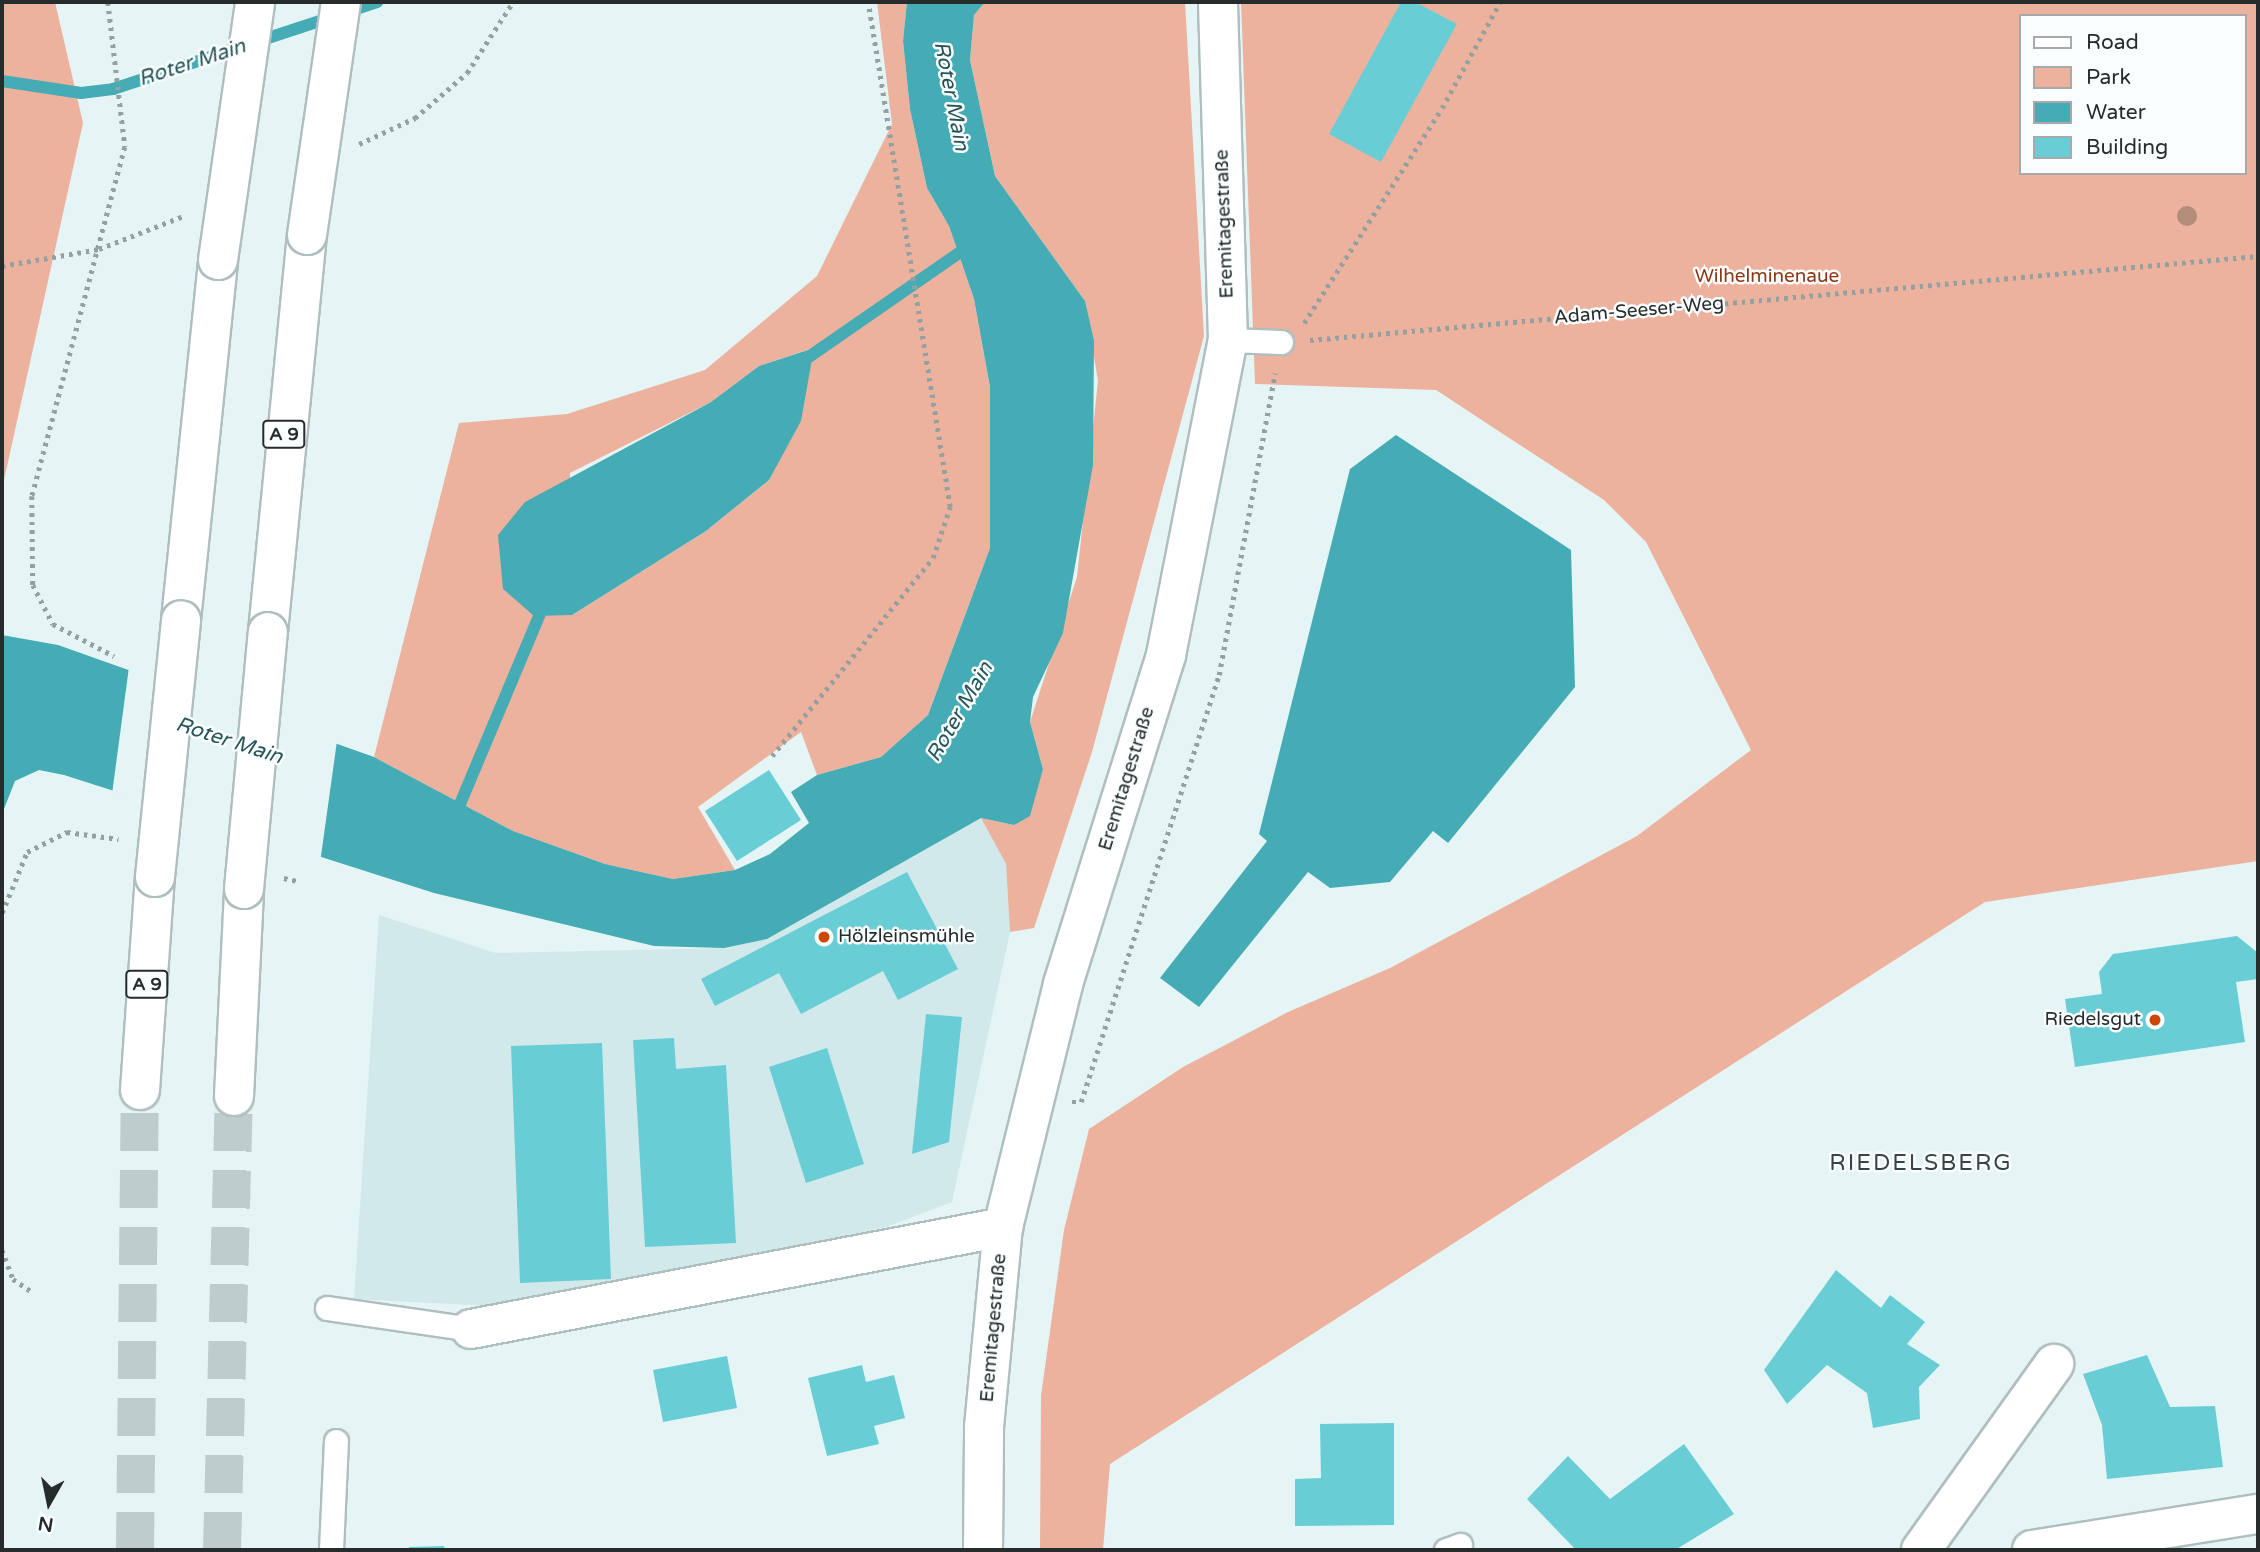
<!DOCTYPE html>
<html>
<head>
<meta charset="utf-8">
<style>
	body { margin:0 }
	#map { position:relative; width:2260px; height:1552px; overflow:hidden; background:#e5f4f5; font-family:"Varela Round",sans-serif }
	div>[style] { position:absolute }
	.built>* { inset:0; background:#d1e9eb }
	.green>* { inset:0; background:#edb29e }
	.water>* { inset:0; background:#45abb4 }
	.pier>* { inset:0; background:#e5f4f5 }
	.stream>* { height:12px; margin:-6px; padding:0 6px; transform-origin:6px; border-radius:6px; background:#45abb4 }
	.building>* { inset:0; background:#69cdd6 }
	.highway-tunnel>* { height:38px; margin-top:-19px; transform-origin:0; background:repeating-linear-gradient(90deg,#bfcccd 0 38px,transparent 0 57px) }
	.path>* { height:4.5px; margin-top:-2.25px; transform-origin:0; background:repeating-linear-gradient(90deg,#95a0a0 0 3.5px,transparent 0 8.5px) }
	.roads { filter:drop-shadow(2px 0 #afbebf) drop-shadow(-2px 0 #afbebf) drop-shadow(0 2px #afbebf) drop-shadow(0 -2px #afbebf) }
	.lane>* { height:23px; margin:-11.5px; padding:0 11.5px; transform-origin:11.5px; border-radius:11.5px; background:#fff }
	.street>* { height:38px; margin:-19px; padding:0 19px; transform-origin:19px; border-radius:19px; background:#fff }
	.secondary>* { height:38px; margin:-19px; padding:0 19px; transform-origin:19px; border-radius:19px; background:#fff }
	.highway>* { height:38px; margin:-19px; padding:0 19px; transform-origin:19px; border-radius:19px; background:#fff }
	.bridges { filter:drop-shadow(2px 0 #afbebf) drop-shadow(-2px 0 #afbebf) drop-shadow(0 2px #afbebf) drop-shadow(0 -2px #afbebf) }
	.highway-bridge>* { height:38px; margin:-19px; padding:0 19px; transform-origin:19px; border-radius:19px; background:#fff }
	.trees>* { width:20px; height:20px; margin:-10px; border-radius:50%; background:#b48c7a }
	.dots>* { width:19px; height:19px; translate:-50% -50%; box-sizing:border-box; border:4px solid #fbfeff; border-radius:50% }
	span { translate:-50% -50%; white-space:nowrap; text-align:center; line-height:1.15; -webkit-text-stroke:5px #fbfeff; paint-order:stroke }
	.shield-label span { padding:2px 5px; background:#fbfeff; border:2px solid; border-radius:5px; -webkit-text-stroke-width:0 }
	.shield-label { font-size:18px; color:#262c2c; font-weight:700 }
	.street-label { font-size:19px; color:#262c2c }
	.park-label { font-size:19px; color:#8c3716 }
	.poi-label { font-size:19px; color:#262c2c }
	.left { translate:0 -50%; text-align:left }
	.right { translate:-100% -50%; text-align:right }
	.water-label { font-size:21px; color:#275458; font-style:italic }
	.quarter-label { font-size:23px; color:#384546; letter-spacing:2px }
	.frame { position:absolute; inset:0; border:4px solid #262c2c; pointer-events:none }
	.legend { position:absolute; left:2019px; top:14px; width:228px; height:161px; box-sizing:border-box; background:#fbfeff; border:2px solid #a6aaab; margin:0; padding:9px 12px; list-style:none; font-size:21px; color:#262c2c }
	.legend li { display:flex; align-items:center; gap:14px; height:35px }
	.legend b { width:35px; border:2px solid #a6aaab }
	.north { position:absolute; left:14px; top:1468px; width:70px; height:70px; -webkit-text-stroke:5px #fbfeff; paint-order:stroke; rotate:189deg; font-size:19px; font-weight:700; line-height:28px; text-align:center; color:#262c2c }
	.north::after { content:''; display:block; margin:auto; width:24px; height:32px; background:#262c2c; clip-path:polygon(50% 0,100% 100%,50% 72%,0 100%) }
</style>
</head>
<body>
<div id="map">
	<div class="built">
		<div style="clip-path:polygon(981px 818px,1006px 864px,1010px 932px,952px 1202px,886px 1227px,509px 1307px,354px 1299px,379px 915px,496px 953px,724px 948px,767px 939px)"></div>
	</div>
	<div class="green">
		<div style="clip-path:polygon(2px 2px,55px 2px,83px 123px,2px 489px)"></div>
		<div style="clip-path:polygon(evenodd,877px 2px,907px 2px,903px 41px,910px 109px,927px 188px,949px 226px,974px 299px,990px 387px,990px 548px,928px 715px,881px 757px,817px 775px,801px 732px,698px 807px,735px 870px,673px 879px,605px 864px,513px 831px,374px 757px,459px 423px,567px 414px,705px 370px,817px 276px,892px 124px,877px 2px,813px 348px,769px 480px,706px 531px,572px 615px,570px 473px,711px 402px,759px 366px,813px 348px)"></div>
		<div style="clip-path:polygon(985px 2px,1185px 2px,1204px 336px,1092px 752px,1034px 928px,1010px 932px,1006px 864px,981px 818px,1014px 825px,1043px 769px,1030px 722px,1077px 577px,1098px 381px,1085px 301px,995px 176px,970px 60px,974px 15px)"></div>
		<div style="clip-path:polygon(evenodd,1241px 2px,2258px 2px,2258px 861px,1985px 902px,1110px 1464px,1103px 1550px,1040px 1550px,1041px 1396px,1064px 1230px,1089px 1129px,1183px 1067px,1288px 1012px,1390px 968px,1637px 836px,1751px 750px,1646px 542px,1604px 500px,1436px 390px,1255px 384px,1241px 2px,2020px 16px,2244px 16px,2244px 173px,2020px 173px,2020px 16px)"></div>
	</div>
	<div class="water">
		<div style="clip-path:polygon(907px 2px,985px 2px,974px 15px,970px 60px,995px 176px,1085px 301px,1094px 341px,1093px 465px,1063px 633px,1033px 697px,1030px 722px,1043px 769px,1030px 816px,1014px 825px,981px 818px,767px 939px,724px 948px,654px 946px,434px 893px,64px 775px,39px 770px,15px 781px,2px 814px,2px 635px,58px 645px,374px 757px,513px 831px,605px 864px,673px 879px,735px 870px,770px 854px,809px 823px,791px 792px,817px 775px,881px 757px,928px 715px,990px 548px,990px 387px,974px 299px,949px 226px,927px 188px,910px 109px,903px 41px)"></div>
		<div style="clip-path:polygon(814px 348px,801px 421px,769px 480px,706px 531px,572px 615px,534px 616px,503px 589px,498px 535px,525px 502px,711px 402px,759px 366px)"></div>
		<div style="clip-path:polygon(1396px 435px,1571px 550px,1575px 687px,1448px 843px,1433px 831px,1390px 882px,1330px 888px,1308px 872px,1199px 1007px,1160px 978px,1267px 841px,1259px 834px,1350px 469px)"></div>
	</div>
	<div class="pier">
		<div style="clip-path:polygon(129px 667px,337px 741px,320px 863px,112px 794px)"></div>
	</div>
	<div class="stream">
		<div style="left:2px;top:81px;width:80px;rotate:8.6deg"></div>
		<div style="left:81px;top:93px;width:32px;rotate:-7deg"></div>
		<div style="left:113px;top:89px;width:278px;rotate:-18.2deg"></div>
		<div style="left:803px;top:361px;width:206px;rotate:-34.7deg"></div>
		<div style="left:455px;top:816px;width:230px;rotate:-67.2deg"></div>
	</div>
	<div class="building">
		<div style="clip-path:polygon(1401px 2px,1415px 2px,1457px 24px,1381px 162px,1329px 134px)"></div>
		<div style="clip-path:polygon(769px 770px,801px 820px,737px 861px,705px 811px)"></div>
		<div style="clip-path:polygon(907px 872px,958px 969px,898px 1000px,883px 971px,801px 1014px,779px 973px,715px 1006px,701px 979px)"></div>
		<div style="clip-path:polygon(2237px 936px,2258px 953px,2258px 979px,2236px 982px,2245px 1042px,2075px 1067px,2065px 999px,2102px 994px,2099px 972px,2113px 954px)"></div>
		<div style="clip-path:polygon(926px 1014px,962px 1017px,949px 1142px,912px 1154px)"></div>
		<div style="clip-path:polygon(674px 1038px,676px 1069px,726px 1065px,736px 1243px,645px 1247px,633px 1040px)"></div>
		<div style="clip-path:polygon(602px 1043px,611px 1279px,520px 1283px,511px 1046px)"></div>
		<div style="clip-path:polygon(827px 1048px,864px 1164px,806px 1183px,769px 1067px)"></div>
		<div style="clip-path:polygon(1836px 1270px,1881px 1308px,1890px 1295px,1925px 1322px,1907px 1344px,1940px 1365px,1919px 1387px,1920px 1419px,1873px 1428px,1867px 1393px,1827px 1365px,1787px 1404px,1764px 1370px)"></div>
		<div style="clip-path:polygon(2147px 1355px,2170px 1407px,2215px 1406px,2223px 1467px,2107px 1479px,2102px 1425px,2083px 1374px)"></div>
		<div style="clip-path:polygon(727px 1356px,737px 1408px,663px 1422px,653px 1370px)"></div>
		<div style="clip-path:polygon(862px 1365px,866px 1382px,894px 1375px,905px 1418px,874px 1426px,879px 1444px,827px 1456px,808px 1378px)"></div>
		<div style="clip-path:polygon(1394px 1423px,1394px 1525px,1295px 1526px,1295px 1479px,1321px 1478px,1320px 1424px)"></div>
		<div style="clip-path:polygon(1684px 1444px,1734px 1514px,1675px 1550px,1576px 1550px,1527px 1499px,1568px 1456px,1610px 1499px)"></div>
		<div style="clip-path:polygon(444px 1546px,445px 1550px,409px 1550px,409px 1547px)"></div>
	</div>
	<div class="highway-tunnel">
		<div style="left:135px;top:1550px;width:460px;rotate:-89.4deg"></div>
		<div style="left:222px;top:1550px;width:454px;rotate:-88.5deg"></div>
	</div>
	<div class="path">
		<div style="left:108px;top:2px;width:146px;rotate:83.3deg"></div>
		<div style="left:125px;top:147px;width:361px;rotate:104.9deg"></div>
		<div style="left:32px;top:496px;width:89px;rotate:89.4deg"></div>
		<div style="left:33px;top:585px;width:44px;rotate:62.9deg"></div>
		<div style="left:53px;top:624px;width:69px;rotate:27.7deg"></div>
		<div style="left:359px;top:144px;width:62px;rotate:-24.9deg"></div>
		<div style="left:415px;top:118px;width:69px;rotate:-40.9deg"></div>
		<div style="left:467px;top:73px;width:85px;rotate:-57.1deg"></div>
		<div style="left:2px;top:266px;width:98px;rotate:-9.9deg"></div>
		<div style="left:99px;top:249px;width:93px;rotate:-21.3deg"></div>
		<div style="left:1304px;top:323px;width:255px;rotate:-57.3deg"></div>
		<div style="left:1442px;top:108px;width:121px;rotate:-61.3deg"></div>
		<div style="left:1310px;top:340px;width:952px;rotate:-5.06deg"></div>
		<div style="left:772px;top:756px;width:255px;rotate:-50.9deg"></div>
		<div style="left:933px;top:558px;width:54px;rotate:-71.6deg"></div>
		<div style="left:950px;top:507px;width:512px;rotate:-99.22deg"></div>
		<div style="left:284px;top:878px;width:13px;rotate:13deg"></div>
		<div style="left:2px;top:913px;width:66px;rotate:-67.7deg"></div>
		<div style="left:27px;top:852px;width:45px;rotate:-26.6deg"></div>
		<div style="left:67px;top:832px;width:52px;rotate:7.7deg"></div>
		<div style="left:1072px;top:1102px;width:9px"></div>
		<div style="left:1081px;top:1102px;width:449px;rotate:-72.1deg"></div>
		<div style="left:1219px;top:675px;width:307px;rotate:-79.5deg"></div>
		<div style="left:2px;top:1250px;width:31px;rotate:69deg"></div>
		<div style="left:13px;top:1279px;width:25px;rotate:34deg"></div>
	</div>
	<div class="roads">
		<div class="lane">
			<div style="left:1228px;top:340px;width:53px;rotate:2.2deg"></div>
			<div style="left:327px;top:1308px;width:146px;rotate:8.3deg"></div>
			<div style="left:331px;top:1550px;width:109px;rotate:-87.4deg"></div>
			<div style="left:1446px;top:1550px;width:15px;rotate:-20deg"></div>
		</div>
		<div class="street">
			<div style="left:471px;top:1329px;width:542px;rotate:-10.85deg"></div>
			<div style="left:1921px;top:1550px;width:229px;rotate:-54.4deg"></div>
			<div style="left:2032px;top:1550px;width:229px;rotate:-9.1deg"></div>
		</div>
		<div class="secondary">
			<div style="left:983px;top:1550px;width:123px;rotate:-89.5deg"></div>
			<div style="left:984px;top:1427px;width:201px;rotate:-84.6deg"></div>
			<div style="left:1003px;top:1227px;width:250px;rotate:-76.1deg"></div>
			<div style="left:1063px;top:984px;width:345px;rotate:-72.6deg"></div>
			<div style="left:1166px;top:655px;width:321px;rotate:-78.9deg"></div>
			<div style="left:1228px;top:340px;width:338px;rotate:-91.7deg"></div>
		</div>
		<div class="highway">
			<div style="left:181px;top:620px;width:362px;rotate:-84.1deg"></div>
			<div style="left:268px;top:632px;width:399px;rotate:-84.4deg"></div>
			<div style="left:140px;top:1090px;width:214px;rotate:-86deg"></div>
			<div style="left:234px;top:1096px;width:207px;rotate:-87.2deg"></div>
		</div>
	</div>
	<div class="bridges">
		<div class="highway-bridge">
			<div style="left:307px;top:235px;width:235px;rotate:-81.7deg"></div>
			<div style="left:218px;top:260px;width:261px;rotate:-81.8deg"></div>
			<div style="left:155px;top:877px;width:258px;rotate:-84.2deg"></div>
			<div style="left:244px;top:889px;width:258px;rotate:-84.7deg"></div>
		</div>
	</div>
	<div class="trees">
		<div style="left:2187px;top:216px"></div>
	</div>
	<div class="dots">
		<div style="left:824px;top:937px;background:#cd4807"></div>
		<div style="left:2155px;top:1020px;background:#cd4807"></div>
	</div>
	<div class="shield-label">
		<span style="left:284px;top:434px">A 9</span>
		<span style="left:147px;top:984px">A 9</span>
	</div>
	<div class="street-label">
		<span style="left:1225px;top:224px;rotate:-92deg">Eremitagestraße</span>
		<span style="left:1639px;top:311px;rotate:-5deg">Adam-Seeser-Weg</span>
		<span style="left:1127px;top:779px;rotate:-73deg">Eremitagestraße</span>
		<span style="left:994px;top:1328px;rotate:-85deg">Eremitagestraße</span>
	</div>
	<div class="park-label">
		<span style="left:1767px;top:277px">Wilhelminenaue</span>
	</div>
	<div class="poi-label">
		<span class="left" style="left:838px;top:937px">Hölzleinsmühle</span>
		<span class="right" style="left:2141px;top:1020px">Riedelsgut</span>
	</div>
	<div class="water-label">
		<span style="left:192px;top:63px;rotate:-18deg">Roter Main</span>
		<span style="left:951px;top:96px;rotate:79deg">Roter Main</span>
		<span style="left:960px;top:712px;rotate:-60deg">Roter Main</span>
		<span style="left:229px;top:741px;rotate:18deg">Roter Main</span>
	</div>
	<div class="quarter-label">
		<span style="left:1921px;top:1163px">RIEDELSBERG</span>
	</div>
	<div class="frame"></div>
	<ul class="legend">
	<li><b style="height:9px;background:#fff"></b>Road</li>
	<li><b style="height:19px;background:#edb29e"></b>Park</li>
	<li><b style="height:19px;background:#45abb4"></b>Water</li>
	<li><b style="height:19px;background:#69cdd6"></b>Building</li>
	</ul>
	<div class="north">N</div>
</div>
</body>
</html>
